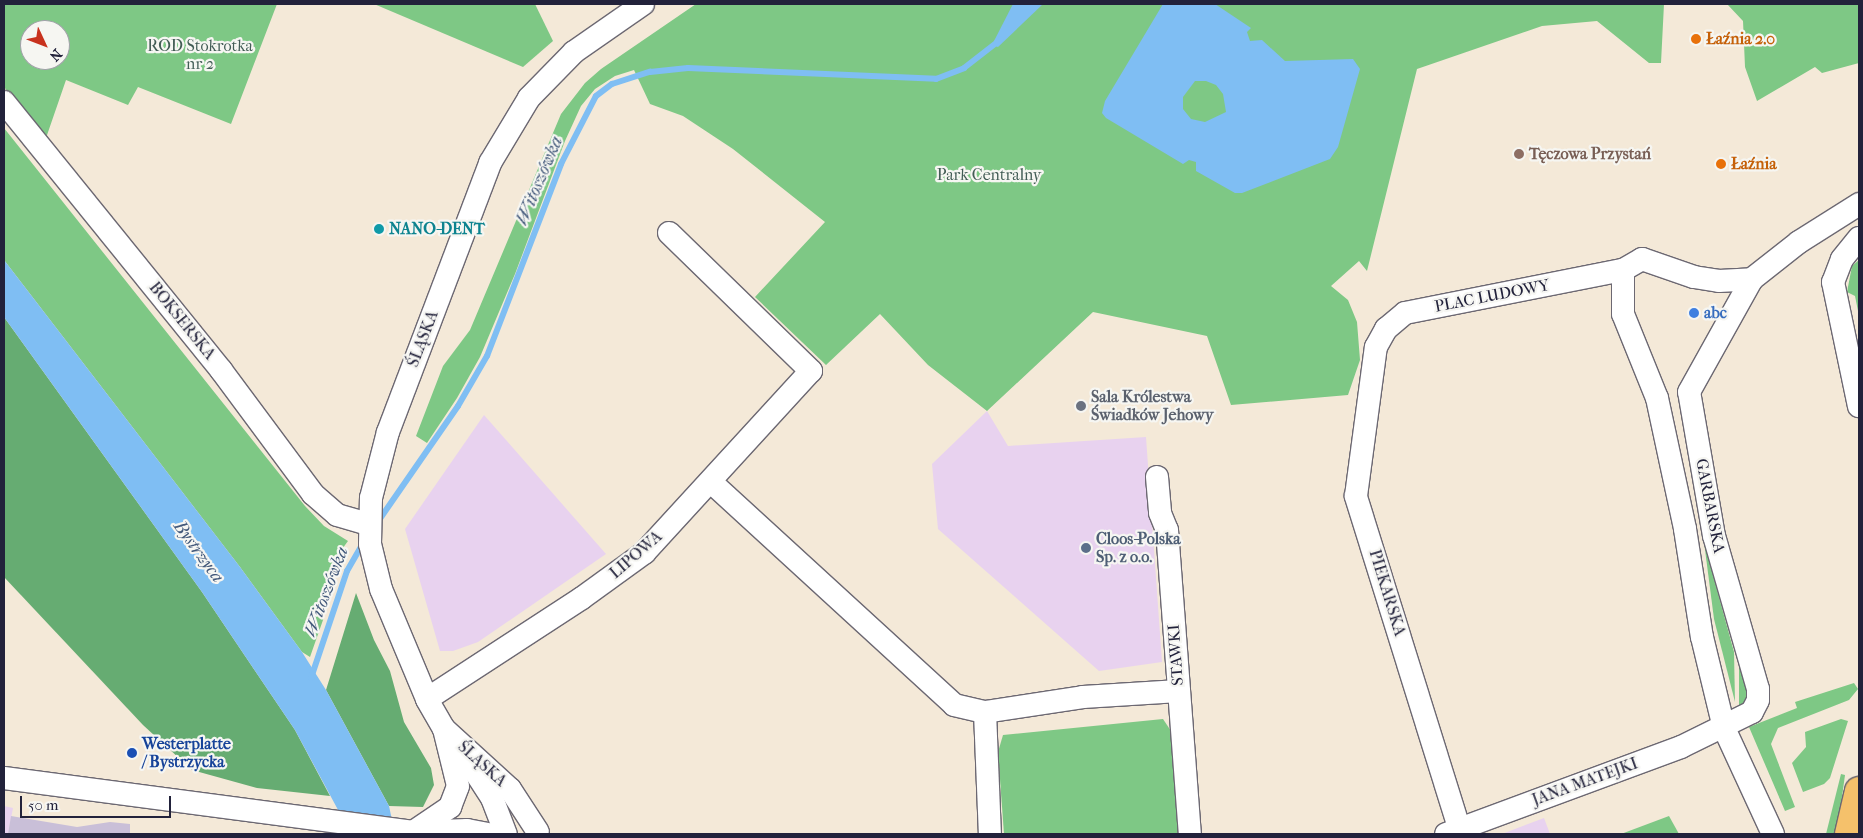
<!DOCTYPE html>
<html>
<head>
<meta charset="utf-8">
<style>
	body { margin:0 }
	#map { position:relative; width:1863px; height:838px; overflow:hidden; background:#f4e9d8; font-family:"IM FELL French Canon",serif }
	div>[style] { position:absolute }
	.built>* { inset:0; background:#e8d2ef }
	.industrial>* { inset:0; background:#c9bfd8 }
	.green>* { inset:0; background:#7ec885 }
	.forest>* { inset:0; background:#66ac72 }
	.water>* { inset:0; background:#7fbef3 }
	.stream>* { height:6px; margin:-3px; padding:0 3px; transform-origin:3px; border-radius:3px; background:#7fbef3 }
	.roads { filter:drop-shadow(1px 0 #6c6872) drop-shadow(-1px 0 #6c6872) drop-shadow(0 1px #6c6872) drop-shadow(0 -1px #6c6872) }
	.minor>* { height:22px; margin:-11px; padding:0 11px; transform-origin:11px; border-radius:11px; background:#fff }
	.major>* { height:28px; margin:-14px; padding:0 14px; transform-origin:14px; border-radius:14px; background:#f5c16b }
	.dots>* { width:14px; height:14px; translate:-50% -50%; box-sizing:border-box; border:2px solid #f6f6f2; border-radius:50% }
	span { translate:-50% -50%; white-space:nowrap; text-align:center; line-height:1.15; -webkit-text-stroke:4.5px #f6f6f2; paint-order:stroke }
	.food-label { font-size:16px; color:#c56008; font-weight:700 }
	.left { translate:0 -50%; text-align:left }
	.park-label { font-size:16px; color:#425c55 }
	.education-label { font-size:16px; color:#785e54; font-weight:700 }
	.culture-label { font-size:16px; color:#0d838f; font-weight:700 }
	.street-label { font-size:16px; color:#22223b }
	.shop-label { font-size:16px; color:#366cbe; font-weight:700 }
	.worship-label { font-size:16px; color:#5b616d; font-weight:700 }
	.service-label { font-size:16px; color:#4e5e75; font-weight:700 }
	.transit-label { font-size:16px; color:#164399; font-weight:700 }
	.water-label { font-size:18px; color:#43597b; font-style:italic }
	.frame { position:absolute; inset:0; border:5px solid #22223b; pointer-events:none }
	.north { position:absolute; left:20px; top:20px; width:50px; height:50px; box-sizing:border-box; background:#f6f6f2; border:1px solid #a1a1a9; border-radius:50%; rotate:133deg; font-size:14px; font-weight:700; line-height:20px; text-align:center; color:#22223b }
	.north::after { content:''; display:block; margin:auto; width:18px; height:22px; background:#c8321e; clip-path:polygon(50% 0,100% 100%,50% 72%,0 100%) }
	.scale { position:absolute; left:20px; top:796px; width:151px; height:22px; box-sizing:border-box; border:2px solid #22223b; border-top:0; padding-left:6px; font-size:15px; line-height:18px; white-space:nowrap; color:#22223b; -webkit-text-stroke:4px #f6f6f2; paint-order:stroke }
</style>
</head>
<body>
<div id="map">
	<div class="built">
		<div style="clip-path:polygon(987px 411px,1008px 446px,1146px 437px,1162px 662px,1099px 671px,938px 529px,932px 464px)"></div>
		<div style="clip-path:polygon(484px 415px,606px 554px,478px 642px,453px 651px,440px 651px,405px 529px)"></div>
		<div style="clip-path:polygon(4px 806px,13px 808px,8px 834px,4px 834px)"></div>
		<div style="clip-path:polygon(1544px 818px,1550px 834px,1502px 834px)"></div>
	</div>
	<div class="industrial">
		<div style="clip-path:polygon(11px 816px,77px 827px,110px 822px,130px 824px,130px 834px,8px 834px)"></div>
	</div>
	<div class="green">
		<div style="clip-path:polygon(evenodd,4px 4px,277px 4px,231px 124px,138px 87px,128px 105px,66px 80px,46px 138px,4px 87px,4px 4px,30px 30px,60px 30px,60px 60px,30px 60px,30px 30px)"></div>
		<div style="clip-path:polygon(374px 4px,535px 4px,553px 41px,523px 67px)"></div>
		<div style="clip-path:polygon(696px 4px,1664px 4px,1661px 63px,1649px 63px,1597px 21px,1542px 26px,1417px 69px,1367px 271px,1359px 261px,1331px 286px,1348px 300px,1357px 322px,1360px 360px,1348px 395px,1231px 405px,1207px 336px,1093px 312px,987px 411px,928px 365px,880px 314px,826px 365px,755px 297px,825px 222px,733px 149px,683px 116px,650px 104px,634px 70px,615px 76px,595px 89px,581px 106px,565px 141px,515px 274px,480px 357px,457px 398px,427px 443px,416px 436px,443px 366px,470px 330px,561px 114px,585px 83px,601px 69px)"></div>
		<div style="clip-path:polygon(1727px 4px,1859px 4px,1859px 63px,1822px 73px,1815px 67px,1757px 101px,1745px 67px,1743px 21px)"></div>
		<div style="clip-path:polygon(4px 128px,305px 506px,324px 526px,348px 541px,334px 560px,328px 580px,323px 620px,310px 657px,302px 652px,240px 567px,4px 260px)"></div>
		<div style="clip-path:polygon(1859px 260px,1859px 316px,1855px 296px,1847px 292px,1852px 266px)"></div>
		<div style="clip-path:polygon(1704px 542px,1734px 652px,1735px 702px,1714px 619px)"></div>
		<div style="clip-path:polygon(1739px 650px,1753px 695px,1739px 712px)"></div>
		<div style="clip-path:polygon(1854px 683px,1858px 689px,1849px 700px,1778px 728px,1771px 744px,1795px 807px,1785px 811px,1749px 727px,1797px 708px,1795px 702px)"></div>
		<div style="clip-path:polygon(1163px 719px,1171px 731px,1178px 834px,1004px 834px,998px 752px,1003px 735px)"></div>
		<div style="clip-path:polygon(1841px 719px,1848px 721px,1830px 778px,1824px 784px,1803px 792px,1792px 763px,1806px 747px,1805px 732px)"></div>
		<div style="clip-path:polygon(1841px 774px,1845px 775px,1837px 834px,1826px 834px)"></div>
		<div style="clip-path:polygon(1669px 816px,1679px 834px,1621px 834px)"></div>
	</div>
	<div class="forest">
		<div style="clip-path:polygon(4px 317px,202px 592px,295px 730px,330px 796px,257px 788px,192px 770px,143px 725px,4px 577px)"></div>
		<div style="clip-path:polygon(356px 593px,374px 640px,390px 671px,404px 722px,431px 768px,434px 785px,423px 807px,389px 806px,326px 690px)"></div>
	</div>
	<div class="water">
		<div style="clip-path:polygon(1013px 4px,1043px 4px,998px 47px,995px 46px,994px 41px)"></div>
		<div style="clip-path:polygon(evenodd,1163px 4px,1215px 4px,1251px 28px,1247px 32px,1250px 41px,1262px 40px,1285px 61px,1353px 59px,1360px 69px,1338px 147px,1330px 159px,1242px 193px,1235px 193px,1196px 171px,1196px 162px,1189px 160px,1183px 164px,1106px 118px,1102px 113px,1105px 101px,1163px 4px,1195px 81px,1206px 81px,1216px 85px,1223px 94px,1226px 112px,1205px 122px,1191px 119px,1183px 109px,1183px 97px,1195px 81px)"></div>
		<div style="clip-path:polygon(4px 260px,240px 567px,302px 652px,326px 690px,389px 806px,395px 834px,351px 834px,295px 730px,202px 592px,4px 317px)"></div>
	</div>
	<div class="stream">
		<div style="left:377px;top:523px;width:142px;rotate:-55.3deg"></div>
		<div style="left:458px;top:406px;width:58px;rotate:-59.9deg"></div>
		<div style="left:487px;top:356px;width:206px;rotate:-68.9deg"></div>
		<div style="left:561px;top:164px;width:76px;rotate:-62.8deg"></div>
		<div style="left:596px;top:96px;width:20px;rotate:-37deg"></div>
		<div style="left:612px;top:84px;width:40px;rotate:-18deg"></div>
		<div style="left:650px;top:72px;width:38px;rotate:-6deg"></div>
		<div style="left:688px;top:68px;width:248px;rotate:2.5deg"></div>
		<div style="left:936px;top:79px;width:30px;rotate:-21deg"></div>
		<div style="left:964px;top:68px;width:46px;rotate:-37.9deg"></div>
		<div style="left:311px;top:678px;width:113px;rotate:-71.4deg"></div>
		<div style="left:347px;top:571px;width:34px;rotate:-60deg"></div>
	</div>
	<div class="roads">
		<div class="minor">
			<div style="left:4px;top:102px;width:345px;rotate:51deg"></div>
			<div style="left:221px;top:370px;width:154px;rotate:53.4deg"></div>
			<div style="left:313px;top:494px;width:32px;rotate:41deg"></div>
			<div style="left:337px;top:515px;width:32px;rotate:16deg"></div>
			<div style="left:1859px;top:238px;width:27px;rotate:129deg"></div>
			<div style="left:1842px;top:259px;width:25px;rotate:111deg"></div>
			<div style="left:1833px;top:282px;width:127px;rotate:78.2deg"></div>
			<div style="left:1623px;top:270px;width:44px;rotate:90deg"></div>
			<div style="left:1623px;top:314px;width:91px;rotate:68deg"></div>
			<div style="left:1657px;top:398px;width:134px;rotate:77.9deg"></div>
			<div style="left:1685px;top:529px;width:109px;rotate:81.1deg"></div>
			<div style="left:1702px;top:637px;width:94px;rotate:76.4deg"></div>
			<div style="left:1724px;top:728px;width:117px;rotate:65.2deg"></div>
			<div style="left:1157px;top:477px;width:36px;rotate:85deg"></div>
			<div style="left:1160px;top:513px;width:18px;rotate:68deg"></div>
			<div style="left:1167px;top:530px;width:305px;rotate:85.7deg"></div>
			<div style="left:711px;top:482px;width:330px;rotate:42.5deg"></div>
			<div style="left:954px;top:705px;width:32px;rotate:13deg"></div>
			<div style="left:985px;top:712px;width:122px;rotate:87.7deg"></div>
			<div style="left:427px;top:699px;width:185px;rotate:-33.1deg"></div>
			<div style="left:582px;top:598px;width:77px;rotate:-36deg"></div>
			<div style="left:644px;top:553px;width:247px;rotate:-47.5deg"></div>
			<div style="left:811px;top:371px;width:198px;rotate:-135.8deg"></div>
			<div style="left:985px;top:712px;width:99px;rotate:-8.7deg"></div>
			<div style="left:1083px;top:697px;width:96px;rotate:-3.6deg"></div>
			<div style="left:444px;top:729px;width:89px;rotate:42.3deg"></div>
			<div style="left:510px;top:789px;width:51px;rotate:56.9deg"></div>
			<div style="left:466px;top:758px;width:48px;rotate:57deg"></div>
			<div style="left:492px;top:798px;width:39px;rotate:69deg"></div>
			<div style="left:4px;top:778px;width:413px;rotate:7.5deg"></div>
			<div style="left:413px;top:832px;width:54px;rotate:-2.1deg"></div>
			<div style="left:467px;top:830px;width:20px;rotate:11deg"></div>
			<div style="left:413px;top:832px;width:45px;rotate:-34deg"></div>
			<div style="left:450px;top:807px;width:22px;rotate:-69deg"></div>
			<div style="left:458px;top:786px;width:59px;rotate:-103.8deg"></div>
			<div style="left:444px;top:729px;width:34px;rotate:-120deg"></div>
			<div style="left:427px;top:699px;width:119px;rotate:-112.7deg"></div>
			<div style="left:381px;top:589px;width:46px;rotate:-103.7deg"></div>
			<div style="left:370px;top:544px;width:46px;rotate:-88.8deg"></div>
			<div style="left:371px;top:498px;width:68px;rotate:-75.6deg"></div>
			<div style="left:388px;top:432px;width:288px;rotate:-69.2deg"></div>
			<div style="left:490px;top:163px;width:76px;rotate:-59deg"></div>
			<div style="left:529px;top:98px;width:64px;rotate:-45.6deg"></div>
			<div style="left:574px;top:52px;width:84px;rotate:-34.8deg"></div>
			<div style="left:1446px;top:834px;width:251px;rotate:-20.3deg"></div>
			<div style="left:1681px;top:747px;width:79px;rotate:-26.2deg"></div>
			<div style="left:1752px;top:712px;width:13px;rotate:-63deg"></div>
			<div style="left:1758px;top:700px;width:11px;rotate:-90deg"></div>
			<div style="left:1758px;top:689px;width:159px;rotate:-106deg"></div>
			<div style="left:1714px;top:536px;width:146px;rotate:-99.8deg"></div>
			<div style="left:1689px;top:392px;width:129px;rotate:-60.9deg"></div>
			<div style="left:1461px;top:834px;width:354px;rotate:-107.3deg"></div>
			<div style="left:1356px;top:496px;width:150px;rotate:-82.4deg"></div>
			<div style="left:1376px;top:347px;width:21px;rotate:-61deg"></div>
			<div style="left:1386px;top:329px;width:25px;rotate:-40deg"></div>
			<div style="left:1405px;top:313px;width:222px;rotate:-11.2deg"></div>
			<div style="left:1623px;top:270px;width:22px;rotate:-30deg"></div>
			<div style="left:1642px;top:259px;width:55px;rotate:19.1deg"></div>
			<div style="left:1694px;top:277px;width:25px;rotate:9deg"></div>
			<div style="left:1719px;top:281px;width:33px;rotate:-3deg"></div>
			<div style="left:1752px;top:279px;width:60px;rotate:-38.2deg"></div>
			<div style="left:1799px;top:242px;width:71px;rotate:-32.3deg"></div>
		</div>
		<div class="major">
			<div style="left:1849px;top:834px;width:44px;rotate:-76.9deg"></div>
		</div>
	</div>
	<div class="dots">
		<div style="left:1696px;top:39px;background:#e8710a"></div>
		<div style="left:1519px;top:154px;background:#8d6e63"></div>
		<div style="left:1721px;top:164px;background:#e8710a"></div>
		<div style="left:379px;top:229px;background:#0f9aa8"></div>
		<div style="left:1694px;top:313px;background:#3f7fe0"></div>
		<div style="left:1081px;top:406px;background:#6b7280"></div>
		<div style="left:1086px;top:548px;background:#5c6f8a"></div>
		<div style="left:132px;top:753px;background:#1a4fb4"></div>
	</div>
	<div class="food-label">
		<span class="left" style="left:1706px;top:39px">Łaźnia 2.0</span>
		<span class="left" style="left:1731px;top:164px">Łaźnia</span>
	</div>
	<div class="park-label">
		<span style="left:200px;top:55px">ROD Stokrotka<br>nr 2</span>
		<span style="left:989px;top:175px">Park Centralny</span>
	</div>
	<div class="education-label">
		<span class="left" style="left:1529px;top:154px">Tęczowa Przystań</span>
	</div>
	<div class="culture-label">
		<span class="left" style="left:389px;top:229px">NANO-DENT</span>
	</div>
	<div class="street-label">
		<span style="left:1492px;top:296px;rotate:-11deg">PLAC LUDOWY</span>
		<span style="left:182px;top:321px;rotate:51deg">BOKSERSKA</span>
		<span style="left:423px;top:339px;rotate:-69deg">ŚLĄSKA</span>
		<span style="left:1710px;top:506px;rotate:79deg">GARBARSKA</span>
		<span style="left:636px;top:555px;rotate:-41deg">LIPOWA</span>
		<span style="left:1387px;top:593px;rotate:73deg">PIEKARSKA</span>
		<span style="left:1176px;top:655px;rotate:-94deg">STAWKI</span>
		<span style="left:482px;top:764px;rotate:42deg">ŚLĄSKA</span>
		<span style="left:1585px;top:782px;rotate:-20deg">JANA MATEJKI</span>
	</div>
	<div class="shop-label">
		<span class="left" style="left:1704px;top:313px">abc</span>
	</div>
	<div class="worship-label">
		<span class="left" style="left:1091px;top:406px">Sala Królestwa<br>Świadków Jehowy</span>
	</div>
	<div class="service-label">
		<span class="left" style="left:1096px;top:548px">Cloos-Polska<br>Sp. z o.o.</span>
	</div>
	<div class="transit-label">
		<span class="left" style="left:142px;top:753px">Westerplatte<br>/ Bystrzycka</span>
	</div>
	<div class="water-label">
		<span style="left:540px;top:181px;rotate:-67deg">Witoszówka</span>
		<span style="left:198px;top:552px;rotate:54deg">Bystrzyca</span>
		<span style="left:327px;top:592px;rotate:-69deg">Witoszówka</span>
	</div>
	<div class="frame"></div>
	<div class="north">N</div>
	<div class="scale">50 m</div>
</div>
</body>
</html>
